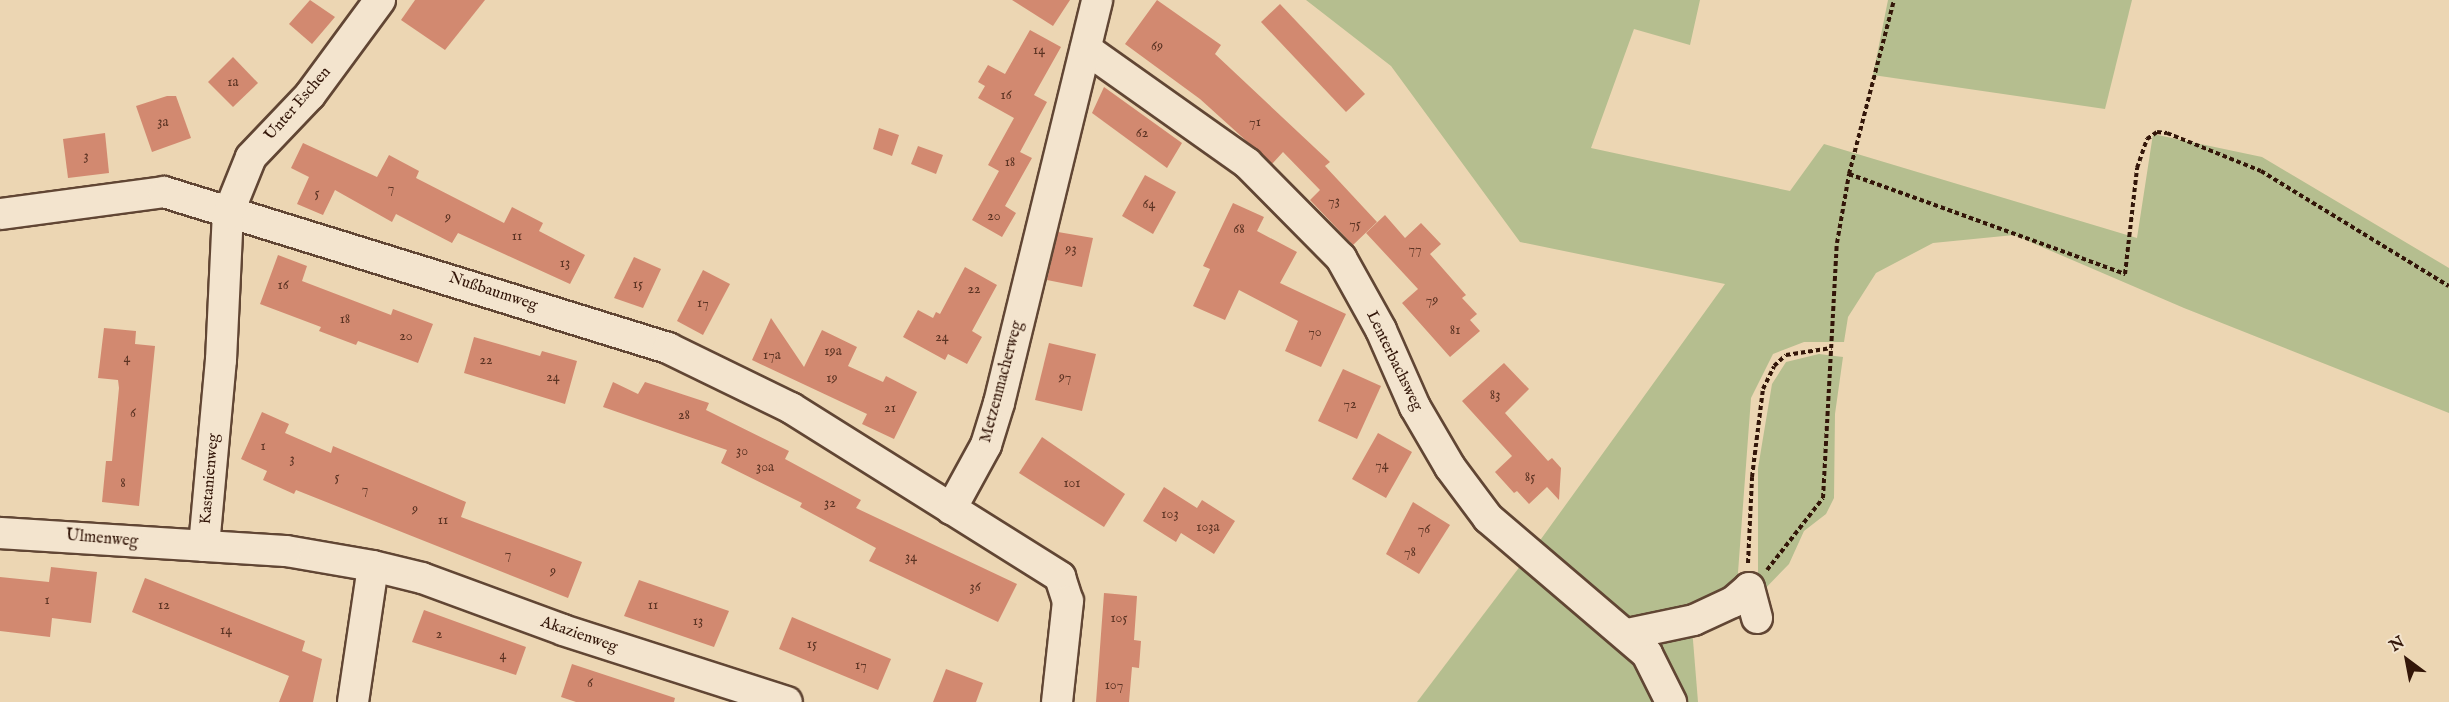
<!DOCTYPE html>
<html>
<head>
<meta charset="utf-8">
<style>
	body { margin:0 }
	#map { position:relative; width:2449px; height:702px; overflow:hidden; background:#ecd6b3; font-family:"IM FELL English",serif }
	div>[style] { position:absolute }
	.green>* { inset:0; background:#b5be8f }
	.building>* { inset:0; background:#d28970 }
	.path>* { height:4px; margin-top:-2px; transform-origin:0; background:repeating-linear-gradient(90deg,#331609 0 4.5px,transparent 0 7.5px) }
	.roads { filter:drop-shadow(2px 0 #614634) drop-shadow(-2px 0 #614634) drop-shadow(0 2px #614634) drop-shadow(0 -2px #614634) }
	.minor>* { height:30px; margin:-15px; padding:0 15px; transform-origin:15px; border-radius:15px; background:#f3e4ce }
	span { translate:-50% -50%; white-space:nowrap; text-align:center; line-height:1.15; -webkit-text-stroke:6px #f3e4ce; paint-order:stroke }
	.number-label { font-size:14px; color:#5b3323 }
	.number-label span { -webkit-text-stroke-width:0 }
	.street-label { font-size:16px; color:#331609 }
	.north { position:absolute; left:2377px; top:630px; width:60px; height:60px; -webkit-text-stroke:4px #f3e4ce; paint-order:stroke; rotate:328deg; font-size:16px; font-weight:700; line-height:24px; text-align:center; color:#331609 }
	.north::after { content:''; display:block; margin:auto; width:21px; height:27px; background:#331609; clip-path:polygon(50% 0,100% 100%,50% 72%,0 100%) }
</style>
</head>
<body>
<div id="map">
	<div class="green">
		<div style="clip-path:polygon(1306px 0,1700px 0,1690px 45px,1634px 29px,1591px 148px,1790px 191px,1824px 144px,2137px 238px,2153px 134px,2262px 157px,2449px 268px,2449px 413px,2184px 308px,2014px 235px,1933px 243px,1876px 273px,1848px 317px,1844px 342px,1804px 342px,1773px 354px,1751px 398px,1737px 586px,1705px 606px,1625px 622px,1536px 546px,1725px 284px,1520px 242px,1391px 66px)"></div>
		<div style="clip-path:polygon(1888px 0,2132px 0,2105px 109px,1873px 75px)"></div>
		<div style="clip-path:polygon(1819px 354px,1843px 357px,1835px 414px,1834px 498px,1826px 514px,1804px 531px,1789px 564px,1758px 596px,1758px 468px,1772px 384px,1786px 362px)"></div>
		<div style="clip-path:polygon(1524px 561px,1639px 665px,1661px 702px,1417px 702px)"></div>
		<div style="clip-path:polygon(1692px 628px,1698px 702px,1676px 702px,1644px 636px)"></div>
	</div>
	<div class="building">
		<div style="clip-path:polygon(310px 0,335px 17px,312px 44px,289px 24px)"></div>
		<div style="clip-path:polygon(415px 0,485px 0,445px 50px,401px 20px)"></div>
		<div style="clip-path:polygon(1012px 0,1070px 0,1053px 26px)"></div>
		<div style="clip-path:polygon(1157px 0,1221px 45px,1215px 54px,1330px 162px,1325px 166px,1377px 222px,1353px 245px,1310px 200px,1320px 190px,1283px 152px,1272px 164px,1200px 99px,1125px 44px)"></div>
		<div style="clip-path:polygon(1280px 4px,1365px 94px,1346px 112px,1261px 22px)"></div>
		<div style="clip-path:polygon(1030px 30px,1061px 47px,1034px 95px,1047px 102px,1020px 152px,1032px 158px,1005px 206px,1016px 213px,1002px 237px,972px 220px,999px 171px,988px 165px,1014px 118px,978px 98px,985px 86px,978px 82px,988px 65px,1005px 74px)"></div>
		<div style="clip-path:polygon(233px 57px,258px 83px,233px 107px,208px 82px)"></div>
		<div style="clip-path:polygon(1104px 87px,1182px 143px,1167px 168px,1092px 113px)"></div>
		<div style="clip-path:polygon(167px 96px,176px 96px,191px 138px,152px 152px,136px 106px)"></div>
		<div style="clip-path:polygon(879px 128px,899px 135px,892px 156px,873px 149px)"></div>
		<div style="clip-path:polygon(105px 133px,109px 173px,68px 178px,63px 139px)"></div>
		<div style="clip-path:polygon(303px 143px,377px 177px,389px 155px,419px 171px,416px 178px,504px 223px,512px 207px,543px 223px,539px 231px,585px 255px,570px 284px,458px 233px,452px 243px,396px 214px,392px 222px,335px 190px,323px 215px,297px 204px,309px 177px,291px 168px)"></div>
		<div style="clip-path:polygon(918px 146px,943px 155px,936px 174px,911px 164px)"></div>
		<div style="clip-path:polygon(1145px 175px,1176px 192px,1153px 234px,1122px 216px)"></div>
		<div style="clip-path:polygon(1233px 203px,1264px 217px,1257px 231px,1297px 252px,1280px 283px,1346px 314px,1321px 367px,1285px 351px,1298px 321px,1239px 290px,1225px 320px,1193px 306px,1210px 269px,1203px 266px)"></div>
		<div style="clip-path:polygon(1385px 215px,1405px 238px,1421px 223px,1441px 244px,1430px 254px,1466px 295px,1462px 298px,1477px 314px,1470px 320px,1480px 331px,1450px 357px,1402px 303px,1418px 289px,1366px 233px)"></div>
		<div style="clip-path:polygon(1058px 232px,1093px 238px,1082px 287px,1047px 280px)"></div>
		<div style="clip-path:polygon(278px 255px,307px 266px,302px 281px,391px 315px,393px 309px,433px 324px,418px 363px,358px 341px,356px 345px,319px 331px,321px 327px,260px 304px)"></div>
		<div style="clip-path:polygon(634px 257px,661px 269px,643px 308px,614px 298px)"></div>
		<div style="clip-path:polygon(965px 267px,997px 285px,972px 331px,982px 337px,967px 364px,948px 354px,945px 360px,903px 337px,918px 310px,933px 318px,936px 312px,940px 314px)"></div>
		<div style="clip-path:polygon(703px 270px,730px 284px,703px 335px,677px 321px)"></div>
		<div style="clip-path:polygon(771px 318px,804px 367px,822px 330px,857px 347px,848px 366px,883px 382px,886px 376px,917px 392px,894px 439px,862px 424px,867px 414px,752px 360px)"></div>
		<div style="clip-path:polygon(104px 328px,136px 331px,135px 344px,155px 346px,139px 506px,102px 502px,106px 461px,112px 461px,119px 388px,118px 380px,98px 378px)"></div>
		<div style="clip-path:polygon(474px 337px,540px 356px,542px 351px,577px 361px,565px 404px,464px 373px)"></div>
		<div style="clip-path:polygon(1049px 343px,1096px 354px,1082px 411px,1035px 400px)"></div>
		<div style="clip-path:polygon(1504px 363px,1529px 389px,1505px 413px,1548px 461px,1552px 458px,1561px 468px,1559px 500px,1547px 487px,1529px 504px,1517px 491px,1514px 493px,1495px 472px,1512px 456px,1462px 401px)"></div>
		<div style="clip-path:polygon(1343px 369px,1381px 386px,1357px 439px,1318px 421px)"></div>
		<div style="clip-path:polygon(613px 382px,638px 394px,645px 382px,709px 403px,706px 410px,789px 451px,785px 459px,861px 500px,856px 508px,1017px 584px,998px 622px,869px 561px,876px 548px,800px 507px,802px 503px,721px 463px,727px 450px,603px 407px)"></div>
		<div style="clip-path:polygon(262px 412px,289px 424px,285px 433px,331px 453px,333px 446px,466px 502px,461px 517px,582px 562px,568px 598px,296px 490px,294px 494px,263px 480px,267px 471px,241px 459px)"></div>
		<div style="clip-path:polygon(1378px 433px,1412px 452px,1386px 498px,1352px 479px)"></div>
		<div style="clip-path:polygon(1042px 437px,1125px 494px,1104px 527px,1019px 473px)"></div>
		<div style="clip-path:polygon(1164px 487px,1197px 508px,1202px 500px,1235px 521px,1214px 554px,1181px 533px,1176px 542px,1143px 521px)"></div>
		<div style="clip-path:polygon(1413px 502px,1450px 525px,1419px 574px,1386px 554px)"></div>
		<div style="clip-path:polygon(51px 567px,97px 572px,91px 623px,52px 618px,50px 637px,0 631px,0 577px,49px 582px)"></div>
		<div style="clip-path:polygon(145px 578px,305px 641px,302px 651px,322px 659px,313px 702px,279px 702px,289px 676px,132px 612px)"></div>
		<div style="clip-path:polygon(639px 580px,729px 611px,714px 647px,624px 616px)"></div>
		<div style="clip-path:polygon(1104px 593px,1137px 596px,1134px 640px,1141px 641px,1139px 668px,1132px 667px,1129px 702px,1096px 702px)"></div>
		<div style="clip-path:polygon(424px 610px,526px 647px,516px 675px,412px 642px)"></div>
		<div style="clip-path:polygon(792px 617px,891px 659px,878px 690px,779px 649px)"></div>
		<div style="clip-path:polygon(572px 664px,675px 698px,674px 702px,576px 702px,561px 697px)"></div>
		<div style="clip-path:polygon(946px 669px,983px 683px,976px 702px,933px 702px)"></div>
	</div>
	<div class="path">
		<div style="left:1849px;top:174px;width:294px;rotate:19.9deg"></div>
		<div style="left:2125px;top:274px;width:107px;rotate:-83.5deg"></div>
		<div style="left:2137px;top:168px;width:31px;rotate:-71deg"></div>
		<div style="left:2147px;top:139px;width:12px;rotate:-35deg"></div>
		<div style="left:2157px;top:132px;width:10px;rotate:6deg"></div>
		<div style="left:2167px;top:133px;width:101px;rotate:22deg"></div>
		<div style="left:2261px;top:171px;width:220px;rotate:31.5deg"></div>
		<div style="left:1748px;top:563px;width:86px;rotate:-87.3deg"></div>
		<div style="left:1752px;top:477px;width:89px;rotate:-82.9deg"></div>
		<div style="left:1763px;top:389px;width:25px;rotate:-64deg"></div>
		<div style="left:1774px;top:366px;width:16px;rotate:-43deg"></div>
		<div style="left:1786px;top:355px;width:46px;rotate:-8.8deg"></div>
		<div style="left:1767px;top:570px;width:91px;rotate:-52.1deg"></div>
		<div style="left:1823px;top:498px;width:255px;rotate:-86.9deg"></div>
		<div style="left:1837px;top:243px;width:70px;rotate:-80.1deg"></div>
		<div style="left:1849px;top:174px;width:180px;rotate:-75.5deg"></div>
	</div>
	<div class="roads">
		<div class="minor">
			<div style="left:1086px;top:49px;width:197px;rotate:35.3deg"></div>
			<div style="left:1247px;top:163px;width:134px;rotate:45.3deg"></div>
			<div style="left:1341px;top:258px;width:82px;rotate:60.9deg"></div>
			<div style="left:1381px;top:330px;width:84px;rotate:66.2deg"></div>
			<div style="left:1415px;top:407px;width:69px;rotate:59.7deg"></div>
			<div style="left:1450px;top:467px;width:64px;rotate:53.3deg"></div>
			<div style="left:1488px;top:518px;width:209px;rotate:40.5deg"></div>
			<div style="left:1647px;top:654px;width:54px;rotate:63.4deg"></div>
			<div style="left:0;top:214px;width:165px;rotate:-7.6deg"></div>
			<div style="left:164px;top:192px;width:528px;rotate:17.2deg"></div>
			<div style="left:668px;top:348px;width:137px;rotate:26deg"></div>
			<div style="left:791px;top:408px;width:318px;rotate:32.1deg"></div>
			<div style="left:1060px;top:577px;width:25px;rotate:72deg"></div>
			<div style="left:1068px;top:601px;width:102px;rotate:96.2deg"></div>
			<div style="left:951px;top:509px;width:73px;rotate:-61.3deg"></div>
			<div style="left:986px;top:445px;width:44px;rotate:-72.8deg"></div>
			<div style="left:999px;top:403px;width:415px;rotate:-76.3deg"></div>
			<div style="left:0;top:533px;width:204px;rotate:3.6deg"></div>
			<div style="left:373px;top:566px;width:50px;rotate:13.8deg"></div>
			<div style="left:422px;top:578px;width:150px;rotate:20.2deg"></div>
			<div style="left:563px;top:630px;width:235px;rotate:17.8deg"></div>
			<div style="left:1628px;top:634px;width:67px;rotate:-12deg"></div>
			<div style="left:1694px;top:620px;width:43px;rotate:-24.8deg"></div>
			<div style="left:1733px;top:602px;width:21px;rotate:-41deg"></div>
			<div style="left:1749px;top:588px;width:31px;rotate:75deg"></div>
			<div style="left:353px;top:702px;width:137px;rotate:-81.6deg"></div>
			<div style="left:373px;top:566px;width:88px;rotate:-170.2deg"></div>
			<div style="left:286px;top:551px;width:82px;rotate:-176.5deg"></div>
			<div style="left:204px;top:546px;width:187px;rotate:-84.8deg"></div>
			<div style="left:221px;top:360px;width:146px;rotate:-87.3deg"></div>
			<div style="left:228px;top:214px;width:61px;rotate:-68deg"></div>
			<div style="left:251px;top:157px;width:86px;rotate:-46.4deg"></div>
			<div style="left:310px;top:95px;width:118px;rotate:-53.6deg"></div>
		</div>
	</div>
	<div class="number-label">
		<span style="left:1157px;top:46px">69</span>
		<span style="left:1039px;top:50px">14</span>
		<span style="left:233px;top:82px">1a</span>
		<span style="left:1006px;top:95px">16</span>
		<span style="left:163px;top:122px">3a</span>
		<span style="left:1255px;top:122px">71</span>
		<span style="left:1142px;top:133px">62</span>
		<span style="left:86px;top:156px">3</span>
		<span style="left:1010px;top:162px">18</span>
		<span style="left:391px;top:188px">7</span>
		<span style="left:317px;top:193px">5</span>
		<span style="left:1334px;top:201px">73</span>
		<span style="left:1149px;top:204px">64</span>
		<span style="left:994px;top:216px">20</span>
		<span style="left:448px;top:217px">9</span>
		<span style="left:1355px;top:224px">75</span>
		<span style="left:1239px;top:229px">68</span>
		<span style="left:517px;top:236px">11</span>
		<span style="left:1071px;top:249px">93</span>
		<span style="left:1415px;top:249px">77</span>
		<span style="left:565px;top:263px">13</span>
		<span style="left:638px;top:284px">15</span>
		<span style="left:283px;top:285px">16</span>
		<span style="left:974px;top:289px">22</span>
		<span style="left:1432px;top:300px">79</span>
		<span style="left:703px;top:303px">17</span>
		<span style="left:345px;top:319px">18</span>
		<span style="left:1455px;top:330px">81</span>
		<span style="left:1315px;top:332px">70</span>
		<span style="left:406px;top:336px">20</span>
		<span style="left:942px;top:337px">24</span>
		<span style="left:833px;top:351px">19a</span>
		<span style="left:772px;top:355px">17a</span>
		<span style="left:127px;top:358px">4</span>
		<span style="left:486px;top:360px">22</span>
		<span style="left:553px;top:377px">24</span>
		<span style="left:1065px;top:377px">97</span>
		<span style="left:832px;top:378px">19</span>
		<span style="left:1495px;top:395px">83</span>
		<span style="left:1350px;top:404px">72</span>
		<span style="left:890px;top:408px">21</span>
		<span style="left:133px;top:413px">6</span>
		<span style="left:684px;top:415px">28</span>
		<span style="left:263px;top:446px">1</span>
		<span style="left:742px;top:451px">30</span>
		<span style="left:292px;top:459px">3</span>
		<span style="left:1382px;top:465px">74</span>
		<span style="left:765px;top:467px">30a</span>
		<span style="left:337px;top:477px">5</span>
		<span style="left:1530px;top:477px">85</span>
		<span style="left:123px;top:483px">8</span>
		<span style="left:1072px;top:483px">101</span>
		<span style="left:365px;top:489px">7</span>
		<span style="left:830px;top:503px">32</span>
		<span style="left:415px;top:509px">9</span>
		<span style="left:1170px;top:514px">103</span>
		<span style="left:443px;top:520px">11</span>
		<span style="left:1208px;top:527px">103a</span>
		<span style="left:1424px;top:529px">76</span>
		<span style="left:1410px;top:552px">78</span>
		<span style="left:508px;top:554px">7</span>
		<span style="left:911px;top:557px">34</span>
		<span style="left:553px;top:571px">9</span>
		<span style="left:975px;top:587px">36</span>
		<span style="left:47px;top:600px">1</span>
		<span style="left:164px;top:605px">12</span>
		<span style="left:653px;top:605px">11</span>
		<span style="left:1119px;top:618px">105</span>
		<span style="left:698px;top:621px">13</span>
		<span style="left:226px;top:630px">14</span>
		<span style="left:439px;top:634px">2</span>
		<span style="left:812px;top:644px">15</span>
		<span style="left:503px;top:655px">4</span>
		<span style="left:861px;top:665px">17</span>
		<span style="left:590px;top:683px">6</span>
		<span style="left:1114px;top:685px">107</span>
	</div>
	<div class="street-label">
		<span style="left:298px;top:104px;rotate:-49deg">Unter Eschen</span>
		<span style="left:493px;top:292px;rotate:18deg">Nußbaumweg</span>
		<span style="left:1394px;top:361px;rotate:64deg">Lenterbachsweg</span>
		<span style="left:1002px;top:382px;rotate:-75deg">Metzenmacherweg</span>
		<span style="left:210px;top:479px;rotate:-85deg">Kastanienweg</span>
		<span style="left:102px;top:539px;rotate:5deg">Ulmenweg</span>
		<span style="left:579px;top:635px;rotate:19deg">Akazienweg</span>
	</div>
	<div class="north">N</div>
</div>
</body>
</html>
